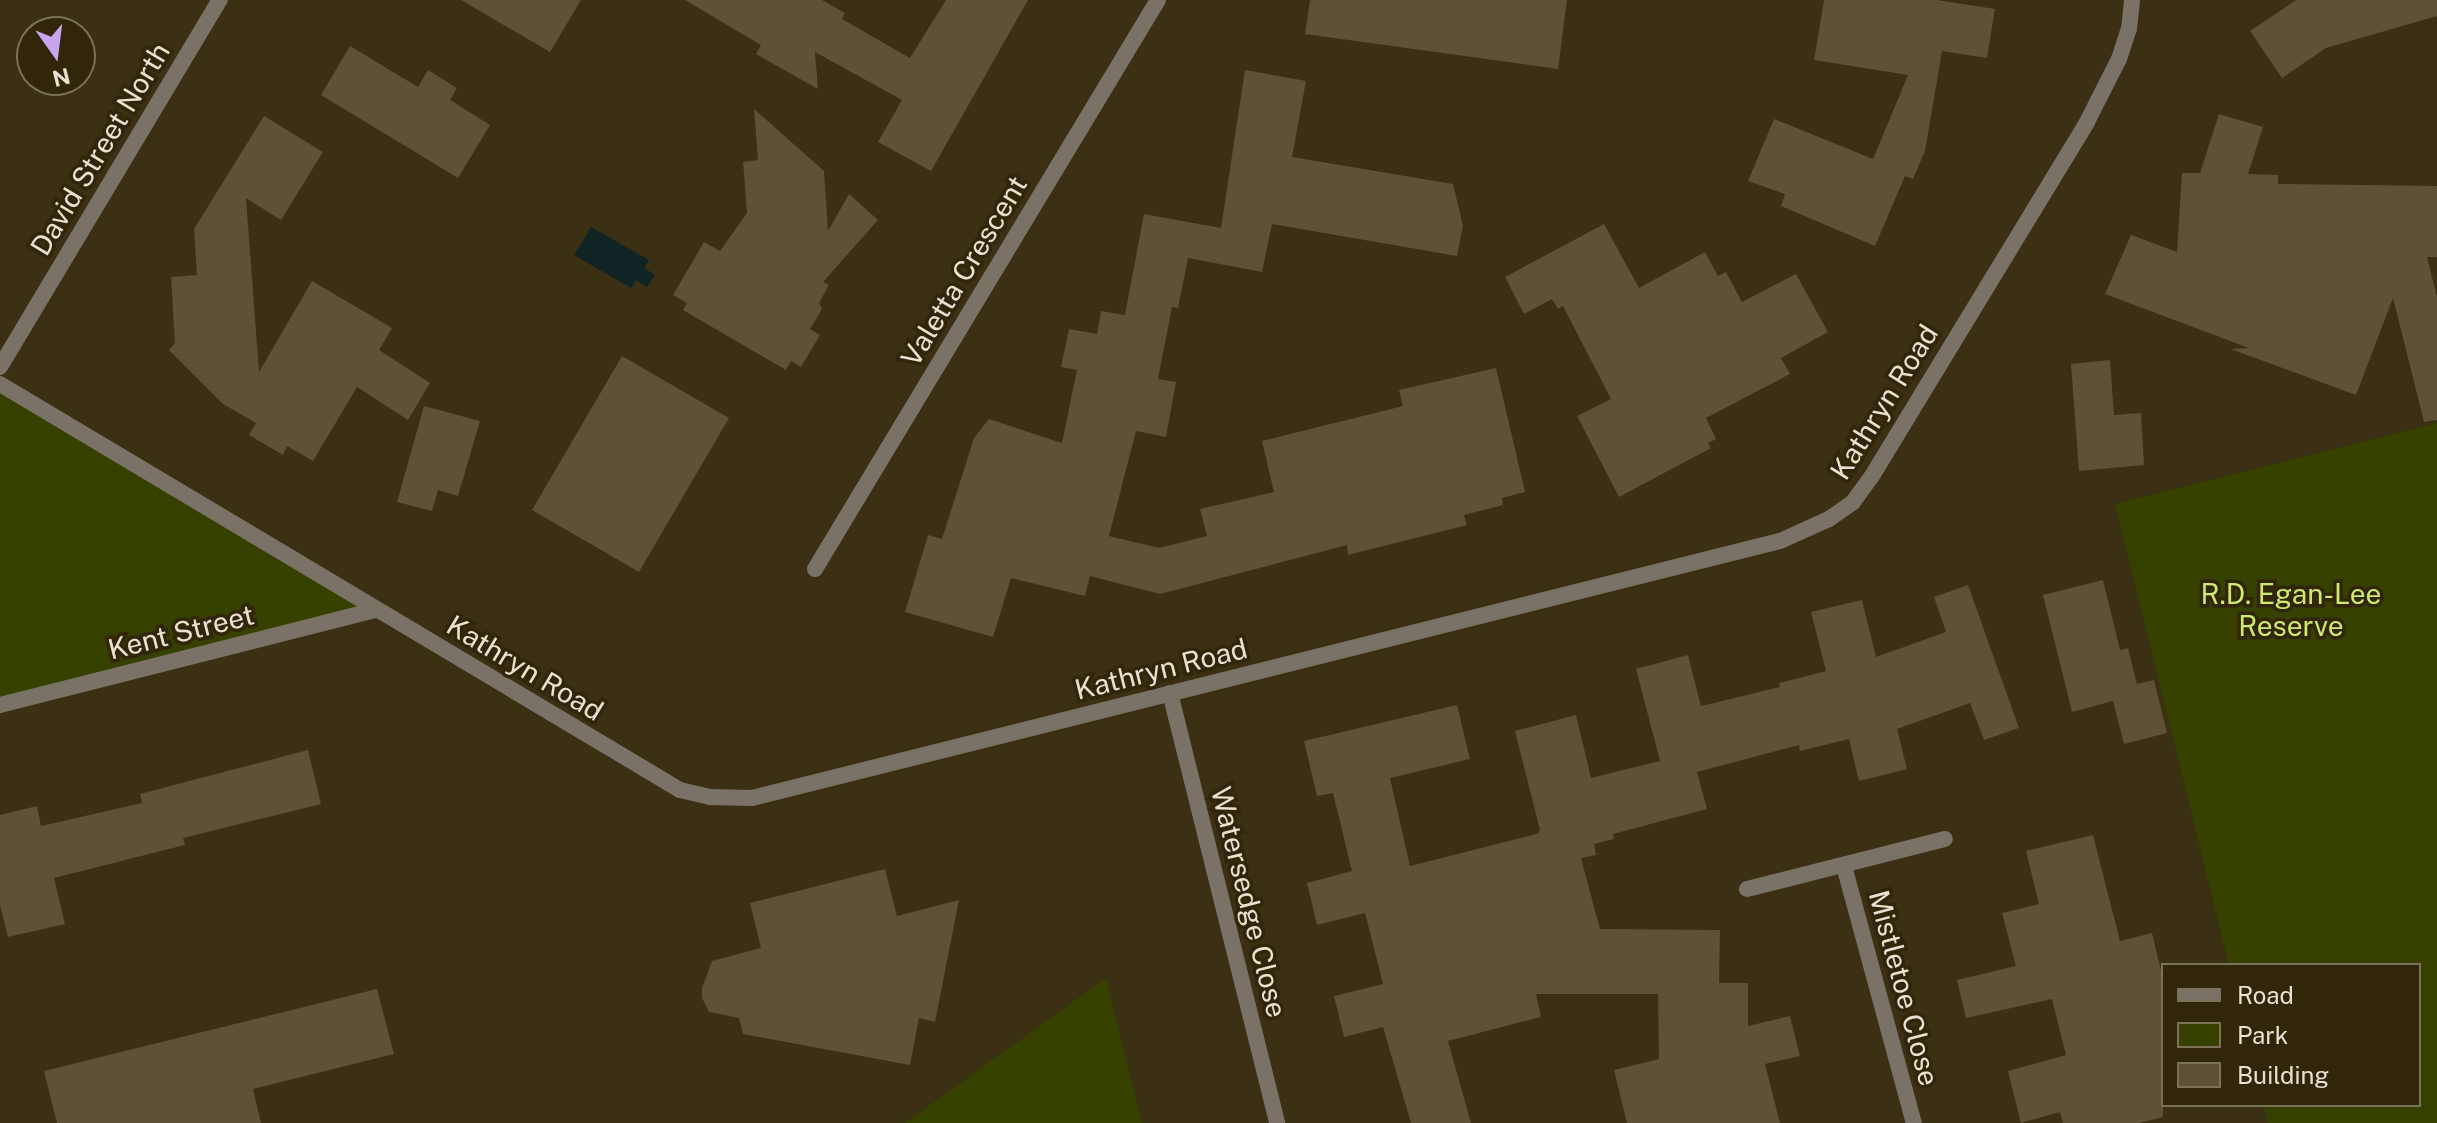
<!DOCTYPE html>
<html>
<head>
<meta charset="utf-8">
<style>
	body { margin:0 }
	#map { position:relative; width:2437px; height:1123px; overflow:hidden; background:#3b2f14; font-family:"Public Sans",sans-serif }
	div>[style] { position:absolute }
	.green>* { inset:0; background:#364100 }
	.water>* { inset:0; background:#112425 }
	.building>* { inset:0; background:#5e5135 }
	.minor>* { height:16px; margin:-8px; padding:0 8px; transform-origin:8px; border-radius:8px; background:#7a7266 }
	span { translate:-50% -50%; white-space:nowrap; text-align:center; line-height:1.15; -webkit-text-stroke:7px #31250a; paint-order:stroke }
	.street-label { font-size:28px; color:#e9e1d1 }
	.park-label { font-size:28px; color:#cde96e }
	.legend { position:absolute; left:2161px; top:963px; width:260px; height:144px; box-sizing:border-box; background:#31250a; border:2px solid #7b705a; margin:0; padding:10px 14px; list-style:none; font-size:24px; color:#e9e1d1 }
	.legend li { display:flex; align-items:center; gap:16px; height:40px }
	.legend b { width:40px; border:2px solid #7b705a }
	.north { position:absolute; left:16px; top:16px; width:80px; height:80px; box-sizing:border-box; background:#31250a; border:2px solid #7b705a; border-radius:50%; rotate:166deg; font-size:22px; font-weight:700; line-height:32px; text-align:center; color:#e9e1d1 }
	.north::after { content:''; display:block; margin:auto; width:28px; height:36px; background:#c9a5ee; clip-path:polygon(50% 0,100% 100%,50% 72%,0 100%) }
</style>
</head>
<body>
<div id="map">
	<div class="green">
		<div style="clip-path:polygon(0 384px,375px 610px,0 705px)"></div>
		<div style="clip-path:polygon(2437px 423px,2437px 1123px,2268px 1123px,2264px 1105px,2419px 1105px,2419px 965px,2229px 965px,2115px 504px)"></div>
		<div style="clip-path:polygon(1106px 978px,1142px 1123px,905px 1123px)"></div>
	</div>
	<div class="water">
		<div style="clip-path:polygon(591px 227px,649px 260px,644px 268px,655px 275px,647px 287px,636px 280px,631px 288px,574px 255px)"></div>
	</div>
	<div class="building">
		<div style="clip-path:polygon(461px 0,581px 0,550px 52px)"></div>
		<div style="clip-path:polygon(685px 0,822px 0,845px 13px,842px 19px,910px 58px,946px 0,1028px 0,931px 171px,878px 142px,902px 100px,815px 52px,818px 89px,756px 54px,761px 45px)"></div>
		<div style="clip-path:polygon(1310px 0,1567px 0,1558px 69px,1305px 34px)"></div>
		<div style="clip-path:polygon(1824px 0,1937px 0,1995px 9px,1987px 58px,1942px 51px,1925px 151px,1913px 179px,1905px 176px,1875px 246px,1781px 206px,1785px 194px,1748px 181px,1774px 119px,1873px 159px,1908px 75px,1814px 60px)"></div>
		<div style="clip-path:polygon(2296px 0,2437px 0,2437px 16px,2326px 48px,2282px 78px,2250px 31px)"></div>
		<div style="clip-path:polygon(350px 46px,418px 87px,428px 70px,457px 88px,450px 100px,490px 125px,458px 178px,321px 95px)"></div>
		<div style="clip-path:polygon(1245px 70px,1306px 81px,1292px 157px,1453px 184px,1463px 226px,1457px 256px,1272px 224px,1262px 272px,1188px 258px,1178px 308px,1172px 307px,1158px 379px,1176px 382px,1166px 437px,1136px 431px,1109px 536px,1159px 548px,1207px 536px,1200px 509px,1274px 492px,1262px 441px,1403px 406px,1399px 390px,1496px 368px,1525px 492px,1502px 498px,1503px 505px,1464px 515px,1467px 525px,1348px 555px,1347px 545px,1160px 594px,1090px 576px,1085px 596px,1011px 578px,993px 637px,905px 612px,928px 535px,942px 539px,974px 438px,989px 419px,1062px 443px,1077px 370px,1061px 367px,1069px 329px,1097px 334px,1101px 311px,1125px 315px,1144px 214px,1221px 228px)"></div>
		<div style="clip-path:polygon(754px 109px,824px 171px,828px 231px,849px 194px,878px 220px,823px 282px,829px 285px,819px 303px,822px 309px,810px 329px,820px 335px,801px 367px,791px 361px,786px 370px,683px 310px,687px 303px,673px 295px,704px 242px,720px 251px,747px 213px,743px 162px,758px 160px)"></div>
		<div style="clip-path:polygon(2219px 114px,2263px 127px,2248px 174px,2278px 175px,2278px 184px,2437px 186px,2437px 257px,2427px 257px,2437px 297px,2437px 420px,2424px 422px,2393px 298px,2356px 395px,2231px 349px,2249px 348px,2105px 294px,2131px 235px,2177px 252px,2182px 173px,2200px 173px)"></div>
		<div style="clip-path:polygon(264px 116px,323px 152px,281px 220px,246px 198px,259px 372px,312px 281px,392px 328px,379px 350px,430px 383px,408px 420px,357px 387px,313px 461px,287px 446px,283px 455px,249px 435px,256px 423px,223px 404px,169px 350px,175px 343px,171px 277px,197px 275px,194px 229px)"></div>
		<div style="clip-path:polygon(1604px 224px,1639px 288px,1705px 252px,1718px 276px,1726px 272px,1742px 302px,1796px 274px,1828px 332px,1781px 358px,1790px 374px,1706px 418px,1716px 439px,1708px 443px,1711px 448px,1619px 497px,1577px 416px,1611px 399px,1563px 306px,1558px 309px,1552px 299px,1524px 314px,1505px 277px)"></div>
		<div style="clip-path:polygon(622px 356px,729px 418px,639px 572px,532px 510px)"></div>
		<div style="clip-path:polygon(2110px 360px,2114px 415px,2141px 413px,2144px 465px,2079px 471px,2071px 364px)"></div>
		<div style="clip-path:polygon(424px 406px,480px 421px,458px 496px,438px 490px,432px 511px,397px 502px)"></div>
		<div style="clip-path:polygon(2103px 580px,2120px 650px,2128px 648px,2137px 684px,2154px 680px,2167px 733px,2124px 744px,2113px 701px,2072px 712px,2043px 595px)"></div>
		<div style="clip-path:polygon(1968px 585px,2019px 728px,1984px 740px,1970px 703px,1897px 729px,1907px 769px,1859px 781px,1849px 739px,1800px 751px,1799px 745px,1697px 772px,1707px 809px,1613px 834px,1614px 839px,1594px 844px,1596px 855px,1581px 858px,1600px 929px,1720px 930px,1719px 983px,1748px 983px,1748px 1026px,1790px 1016px,1800px 1056px,1765px 1064px,1780px 1123px,1627px 1123px,1614px 1070px,1659px 1059px,1658px 994px,1536px 994px,1541px 1017px,1448px 1041px,1471px 1123px,1411px 1123px,1383px 1027px,1344px 1037px,1334px 996px,1383px 984px,1365px 913px,1317px 925px,1307px 883px,1352px 871px,1333px 793px,1317px 796px,1304px 741px,1457px 705px,1470px 759px,1390px 778px,1410px 866px,1537px 834px,1540px 830px,1515px 731px,1576px 715px,1591px 778px,1660px 761px,1636px 669px,1688px 655px,1701px 706px,1780px 687px,1779px 683px,1826px 671px,1811px 612px,1862px 600px,1876px 657px,1946px 632px,1934px 597px)"></div>
		<div style="clip-path:polygon(308px 750px,321px 804px,183px 838px,185px 845px,54px 878px,65px 924px,8px 937px,0 905px,0 815px,37px 806px,41px 826px,142px 803px,140px 794px)"></div>
		<div style="clip-path:polygon(2093px 835px,2120px 941px,2152px 933px,2163px 979px,2163px 1117px,2139px 1123px,2063px 1123px,2060px 1112px,2021px 1123px,2008px 1071px,2066px 1055px,2052px 999px,1966px 1018px,1957px 980px,2016px 966px,2002px 913px,2039px 904px,2026px 851px)"></div>
		<div style="clip-path:polygon(885px 869px,897px 916px,959px 900px,935px 1022px,919px 1018px,910px 1065px,743px 1034px,739px 1018px,709px 1012px,702px 998px,702px 988px,712px 961px,761px 948px,750px 903px)"></div>
		<div style="clip-path:polygon(377px 989px,394px 1054px,253px 1089px,261px 1123px,57px 1123px,44px 1071px)"></div>
	</div>
	<div class="minor">
		<div style="left:0;top:367px;width:428px;rotate:-59.1deg"></div>
		<div style="left:0;top:384px;width:792px;rotate:30.84deg"></div>
		<div style="left:680px;top:790px;width:31px;rotate:13deg"></div>
		<div style="left:710px;top:797px;width:42px;rotate:1.4deg"></div>
		<div style="left:752px;top:798px;width:1060px;rotate:-14.04deg"></div>
		<div style="left:1780px;top:541px;width:54px;rotate:-24.2deg"></div>
		<div style="left:1829px;top:519px;width:29px;rotate:-35deg"></div>
		<div style="left:1853px;top:502px;width:32px;rotate:-54deg"></div>
		<div style="left:1872px;top:476px;width:414px;rotate:-58.7deg"></div>
		<div style="left:2087px;top:122px;width:71px;rotate:-63.1deg"></div>
		<div style="left:2119px;top:59px;width:32px;rotate:-72deg"></div>
		<div style="left:2129px;top:29px;width:29px;rotate:-84deg"></div>
		<div style="left:815px;top:569px;width:664px;rotate:-58.92deg"></div>
		<div style="left:1170px;top:693px;width:443px;rotate:76deg"></div>
		<div style="left:0;top:705px;width:387px;rotate:-14.2deg"></div>
		<div style="left:1844px;top:866px;width:266px;rotate:74.8deg"></div>
		<div style="left:1747px;top:889px;width:204px;rotate:-14.2deg"></div>
	</div>
	<div class="street-label">
		<span style="left:100px;top:149px;rotate:-59deg">David Street North</span>
		<span style="left:964px;top:271px;rotate:-59deg">Valetta Crescent</span>
		<span style="left:1884px;top:402px;rotate:-58deg">Kathryn Road</span>
		<span style="left:181px;top:632px;rotate:-14deg">Kent Street</span>
		<span style="left:525px;top:668px;rotate:31deg">Kathryn Road</span>
		<span style="left:1161px;top:669px;rotate:-14deg">Kathryn Road</span>
		<span style="left:1249px;top:902px;rotate:76deg">Watersedge Close</span>
		<span style="left:1904px;top:988px;rotate:75deg">Mistletoe Close</span>
	</div>
	<div class="park-label">
		<span style="left:2291px;top:610px">R.D. Egan-Lee<br>Reserve</span>
	</div>
	<ul class="legend">
	<li><b style="height:10px;background:#7a7266"></b>Road</li>
	<li><b style="height:22px;background:#364100"></b>Park</li>
	<li><b style="height:22px;background:#5e5135"></b>Building</li>
	</ul>
	<div class="north">N</div>
</div>
</body>
</html>
